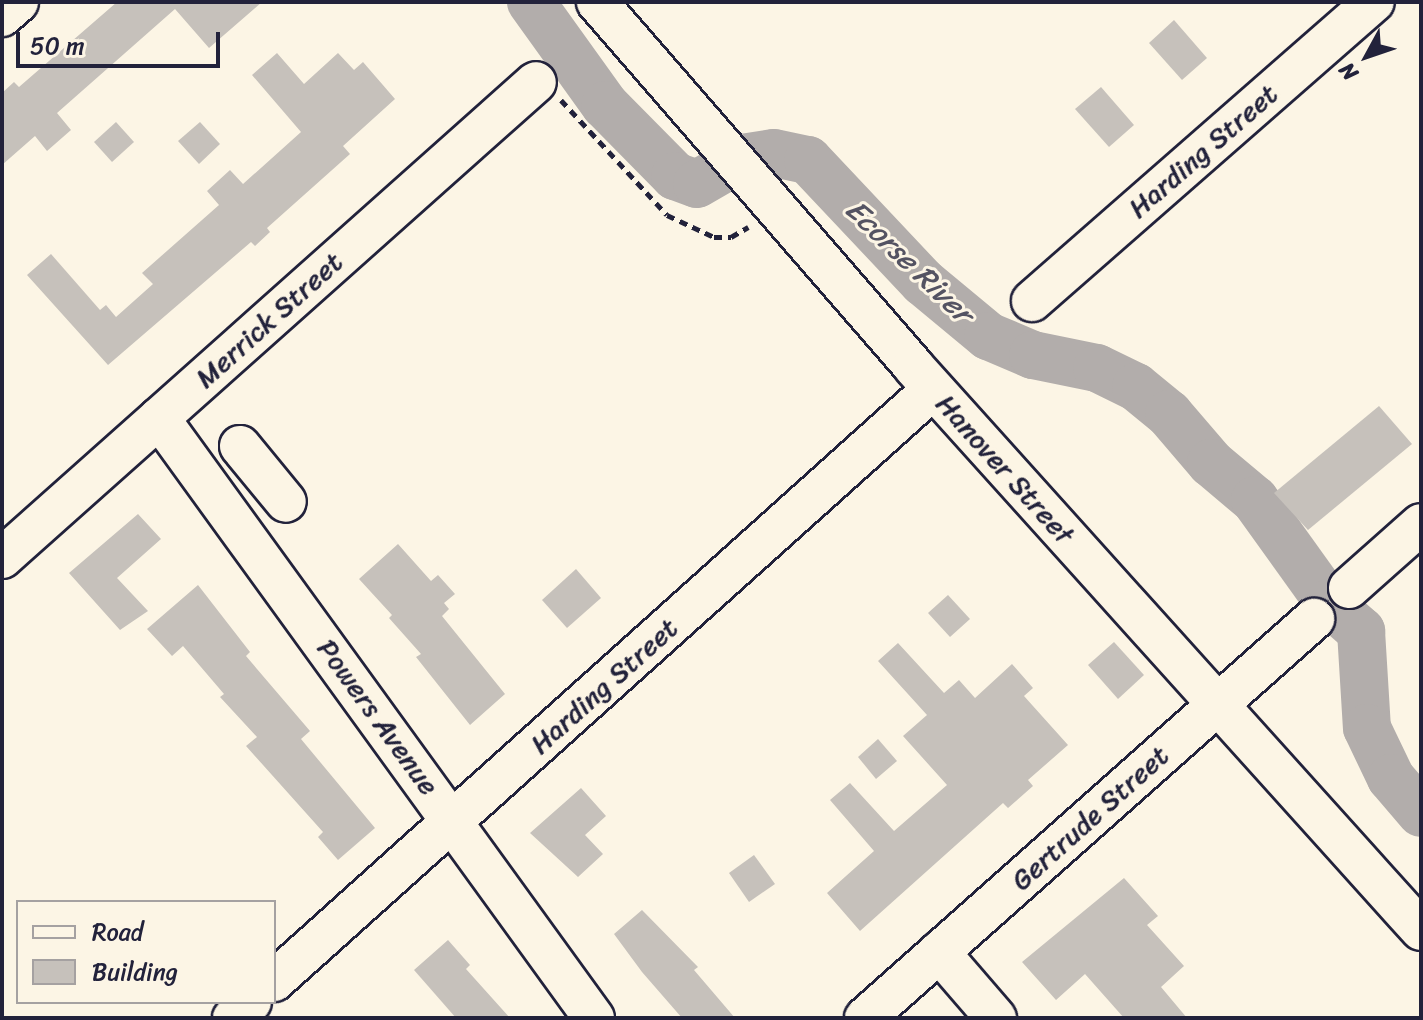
<!DOCTYPE html>
<html>
<head>
<meta charset="utf-8">
<style>
	body { margin:0 }
	#map { position:relative; width:1423px; height:1020px; overflow:hidden; background:#fcf5e5; font-family:Sriracha,sans-serif }
	div>[style] { position:absolute }
	.river>* { height:48px; margin:-24px; padding:0 24px; transform-origin:24px; border-radius:24px; background:#b2adab }
	.building>* { inset:0; background:#c6c1bb }
	.path>* { height:5px; margin-top:-2.5px; transform-origin:0; background:repeating-linear-gradient(90deg,#22223b 0 8px,transparent 0 14px) }
	.roads { filter:drop-shadow(2px 0 #22223b) drop-shadow(-2px 0 #22223b) drop-shadow(0 2px #22223b) drop-shadow(0 -2px #22223b) }
	.minor>* { height:40px; margin:-20px; padding:0 20px; transform-origin:20px; border-radius:20px; background:#fcf5e5 }
	span { translate:-50% -50%; white-space:nowrap; text-align:center; line-height:1.15; -webkit-text-stroke:6px #fcf5e5; paint-order:stroke }
	.street-label { font-size:28px; color:#22223b }
	.water-label { font-size:30px; color:#545362; font-style:italic }
	.frame { position:absolute; inset:0; border:4px solid #22223b; pointer-events:none }
	.legend { position:absolute; left:16px; top:900px; width:260px; height:104px; box-sizing:border-box; background:#fcf5e5; border:2px solid #a5a1a1; margin:0; padding:10px 14px; list-style:none; font-size:24px; color:#22223b }
	.legend li { display:flex; align-items:center; gap:16px; height:40px }
	.legend b { width:40px; border:2px solid #a5a1a1 }
	.north { position:absolute; left:1327px; top:16px; width:80px; height:80px; -webkit-text-stroke:6px #fcf5e5; paint-order:stroke; rotate:230deg; font-size:22px; font-weight:700; line-height:32px; text-align:center; color:#22223b }
	.north::after { content:''; display:block; margin:auto; width:28px; height:36px; background:#22223b; clip-path:polygon(50% 0,100% 100%,50% 72%,0 100%) }
	.scale { position:absolute; left:16px; top:32px; width:204px; height:36px; box-sizing:border-box; border:4px solid #22223b; border-top:0; padding-left:10px; font-size:24px; line-height:28px; white-space:nowrap; color:#22223b; -webkit-text-stroke:6px #fcf5e5; paint-order:stroke }
</style>
</head>
<body>
<div id="map">
	<div class="river">
		<div style="left:531px;top:2px;width:127px;rotate:54.3deg"></div>
		<div style="left:605px;top:105px;width:100px;rotate:45.4deg"></div>
		<div style="left:675px;top:176px;width:23px;rotate:20deg"></div>
		<div style="left:697px;top:184px;width:52px;rotate:-30deg"></div>
		<div style="left:742px;top:158px;width:32px;rotate:-9deg"></div>
		<div style="left:774px;top:153px;width:35px;rotate:12deg"></div>
		<div style="left:808px;top:160px;width:168px;rotate:46.7deg"></div>
		<div style="left:923px;top:282px;width:85px;rotate:39.7deg"></div>
		<div style="left:988px;top:336px;width:49px;rotate:22.9deg"></div>
		<div style="left:1033px;top:355px;width:65px;rotate:11.5deg"></div>
		<div style="left:1097px;top:368px;width:43px;rotate:26deg"></div>
		<div style="left:1136px;top:387px;width:43px;rotate:39.3deg"></div>
		<div style="left:1169px;top:414px;width:65px;rotate:49.4deg"></div>
		<div style="left:1211px;top:463px;width:57px;rotate:40.1deg"></div>
		<div style="left:1255px;top:500px;width:127px;rotate:54.3deg"></div>
		<div style="left:1329px;top:603px;width:43px;rotate:41.2deg"></div>
		<div style="left:1361px;top:631px;width:97px;rotate:86.5deg"></div>
		<div style="left:1367px;top:728px;width:55px;rotate:64.4deg"></div>
		<div style="left:1391px;top:778px;width:46px;rotate:49.4deg"></div>
	</div>
	<div class="building">
		<div style="clip-path:polygon(117px 2px,262px 2px,209px 48px,175px 9px,57px 113px,71px 130px,47px 151px,35px 136px,2px 165px,2px 93px,14px 82px,19px 87px)"></div>
		<div style="clip-path:polygon(1174px 20px,1207px 58px,1182px 80px,1149px 43px)"></div>
		<div style="clip-path:polygon(277px 53px,304px 84px,338px 53px,354px 70px,363px 62px,395px 99px,343px 146px,350px 154px,267px 228px,270px 232px,255px 246px,251px 242px,108px 365px,27px 275px,51px 254px,100px 310px,106px 305px,116px 317px,153px 284px,142px 273px,219px 205px,207px 191px,230px 170px,243px 184px,301px 132px,252px 75px)"></div>
		<div style="clip-path:polygon(1101px 87px,1134px 125px,1109px 147px,1075px 109px)"></div>
		<div style="clip-path:polygon(116px 122px,134px 142px,112px 162px,94px 142px)"></div>
		<div style="clip-path:polygon(200px 122px,220px 144px,199px 164px,178px 141px)"></div>
		<div style="clip-path:polygon(1379px 406px,1412px 444px,1308px 530px,1274px 493px)"></div>
		<div style="clip-path:polygon(138px 514px,161px 539px,117px 578px,148px 611px,120px 630px,69px 573px)"></div>
		<div style="clip-path:polygon(398px 544px,431px 581px,438px 575px,455px 594px,444px 603px,449px 609px,442px 616px,505px 694px,470px 725px,416px 657px,421px 654px,389px 618px,392px 615px,359px 579px)"></div>
		<div style="clip-path:polygon(576px 569px,601px 598px,567px 628px,542px 600px)"></div>
		<div style="clip-path:polygon(198px 585px,250px 652px,246px 656px,310px 731px,301px 739px,375px 828px,338px 860px,318px 837px,323px 832px,246px 746px,257px 737px,220px 697px,224px 694px,183px 646px,172px 656px,147px 629px)"></div>
		<div style="clip-path:polygon(948px 595px,970px 619px,950px 637px,928px 613px)"></div>
		<div style="clip-path:polygon(1114px 642px,1144px 675px,1118px 699px,1088px 665px)"></div>
		<div style="clip-path:polygon(898px 643px,944px 693px,959px 680px,975px 698px,1012px 664px,1033px 688px,1024px 696px,1068px 745px,1028px 780px,1033px 786px,1008px 808px,1003px 803px,860px 931px,827px 893px,874px 851px,830px 800px,850px 783px,894px 831px,947px 785px,903px 736px,927px 715px,878px 661px)"></div>
		<div style="clip-path:polygon(878px 739px,897px 761px,876px 779px,858px 757px)"></div>
		<div style="clip-path:polygon(581px 788px,606px 816px,585px 835px,603px 854px,578px 877px,530px 833px)"></div>
		<div style="clip-path:polygon(754px 855px,775px 884px,749px 902px,729px 873px)"></div>
		<div style="clip-path:polygon(1124px 878px,1158px 916px,1147px 925px,1184px 966px,1161px 987px,1187px 1018px,1124px 1018px,1085px 974px,1056px 1000px,1022px 962px)"></div>
		<div style="clip-path:polygon(642px 910px,698px 967px,694px 970px,735px 1018px,682px 1018px,642px 972px,614px 934px)"></div>
		<div style="clip-path:polygon(448px 940px,470px 965px,466px 969px,510px 1018px,456px 1018px,414px 970px)"></div>
	</div>
	<div class="path">
		<div style="left:561px;top:100px;width:156px;rotate:47.3deg"></div>
		<div style="left:667px;top:215px;width:52px;rotate:25.1deg"></div>
		<div style="left:714px;top:237px;width:17px"></div>
		<div style="left:731px;top:237px;width:20px;rotate:-30deg"></div>
	</div>
	<div class="roads">
		<div class="minor">
			<div style="left:597px;top:2px;width:482px;rotate:49deg"></div>
			<div style="left:913px;top:366px;width:759px;rotate:47.99deg"></div>
			<div style="left:2px;top:16px;width:21px;rotate:-41deg"></div>
			<div style="left:1032px;top:301px;width:454px;rotate:-41.2deg"></div>
			<div style="left:159px;top:418px;width:741px;rotate:54.06deg"></div>
			<div style="left:240px;top:446px;width:72px;rotate:50.6deg"></div>
			<div style="left:2px;top:558px;width:715px;rotate:-41.71deg"></div>
			<div style="left:1349px;top:588px;width:96px;rotate:-41.6deg"></div>
			<div style="left:939px;top:952px;width:87px;rotate:49.2deg"></div>
			<div style="left:274px;top:981px;width:886px;rotate:-41.93deg"></div>
			<div style="left:233px;top:1018px;width:24px;rotate:-42deg"></div>
			<div style="left:865px;top:1018px;width:601px;rotate:-41.63deg"></div>
		</div>
	</div>
	<div class="street-label">
		<span style="left:1203px;top:151px;rotate:-41deg">Harding Street</span>
		<span style="left:269px;top:320px;rotate:-42deg">Merrick Street</span>
		<span style="left:1005px;top:469px;rotate:48deg">Hanover Street</span>
		<span style="left:604px;top:686px;rotate:-42deg">Harding Street</span>
		<span style="left:378px;top:717px;rotate:54deg">Powers Avenue</span>
		<span style="left:1090px;top:818px;rotate:-42deg">Gertrude Street</span>
	</div>
	<div class="water-label">
		<span style="left:909px;top:261px;rotate:44deg">Ecorse River</span>
	</div>
	<div class="frame"></div>
	<ul class="legend">
	<li><b style="height:10px;background:#fcf5e5"></b>Road</li>
	<li><b style="height:22px;background:#c6c1bb"></b>Building</li>
	</ul>
	<div class="north">N</div>
	<div class="scale">50 m</div>
</div>
</body>
</html>
